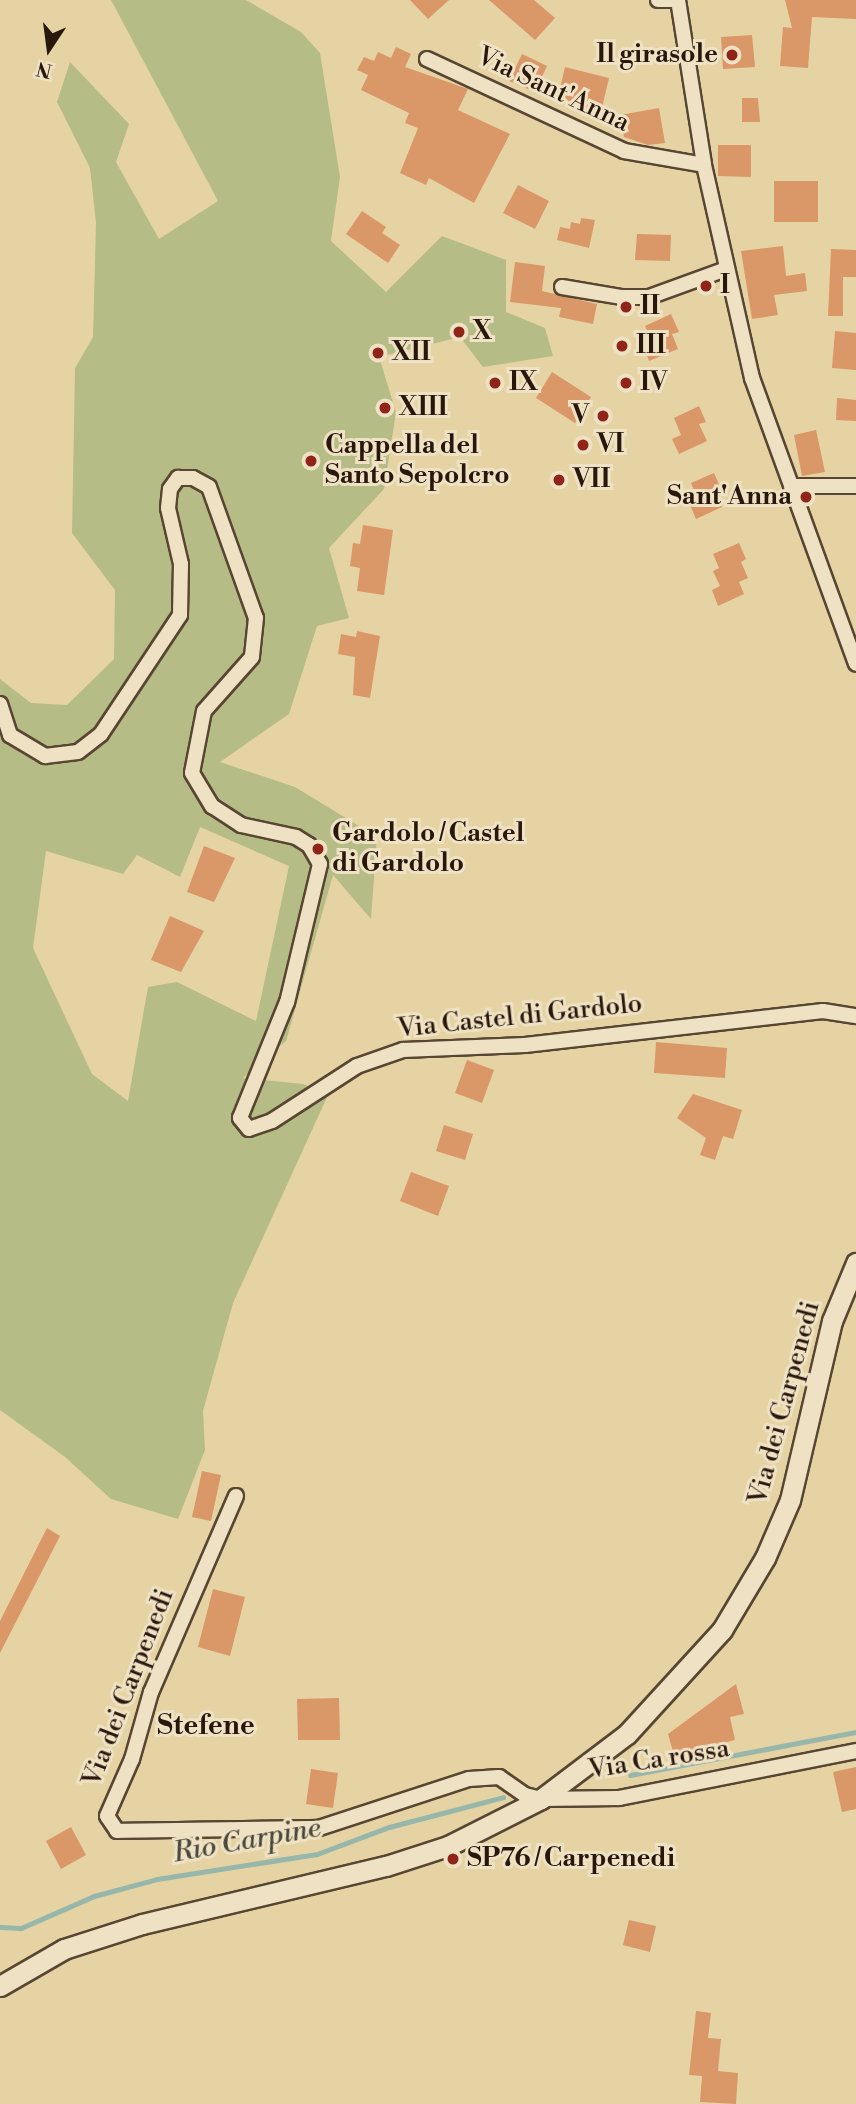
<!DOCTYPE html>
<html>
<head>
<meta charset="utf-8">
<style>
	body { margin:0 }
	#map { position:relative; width:856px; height:2104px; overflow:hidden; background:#e6d3a4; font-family:"Libre Bodoni",serif }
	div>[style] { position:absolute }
	.green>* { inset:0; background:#b6bc85 }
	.stream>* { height:5px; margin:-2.5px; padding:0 2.5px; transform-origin:2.5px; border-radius:2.5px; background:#97b7ab }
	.building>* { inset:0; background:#da9768 }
	.roads { filter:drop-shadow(2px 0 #584632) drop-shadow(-2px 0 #584632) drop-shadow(0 2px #584632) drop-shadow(0 -2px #584632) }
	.minor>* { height:14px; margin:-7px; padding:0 7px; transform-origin:7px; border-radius:7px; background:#efe2c4 }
	.secondary>* { height:19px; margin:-9.5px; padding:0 9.5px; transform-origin:9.5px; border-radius:9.5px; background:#efe2c4 }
	.dots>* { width:19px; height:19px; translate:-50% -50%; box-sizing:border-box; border:4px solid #efe2c4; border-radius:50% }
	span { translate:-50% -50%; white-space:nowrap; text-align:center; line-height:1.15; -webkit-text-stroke:6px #efe2c4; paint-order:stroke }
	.poi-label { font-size:26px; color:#29170c; font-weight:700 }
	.right { translate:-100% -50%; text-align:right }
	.left { translate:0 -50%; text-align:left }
	.street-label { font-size:26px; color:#29170c }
	.neighbourhood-label { font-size:28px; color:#29170c; font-weight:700 }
	.water-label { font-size:28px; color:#4a473c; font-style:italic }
	.north { position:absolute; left:14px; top:14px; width:70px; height:70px; -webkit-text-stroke:5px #efe2c4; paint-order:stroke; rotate:193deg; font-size:19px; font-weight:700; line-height:28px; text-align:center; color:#29170c }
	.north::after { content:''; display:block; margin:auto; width:24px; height:32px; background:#29170c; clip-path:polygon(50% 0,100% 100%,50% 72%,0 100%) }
</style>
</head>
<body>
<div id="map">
	<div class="green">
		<div style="clip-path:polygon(evenodd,111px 0,246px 0,301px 32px,320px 53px,340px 177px,331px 241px,386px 292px,442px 236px,506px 260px,506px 312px,545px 328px,553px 356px,483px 367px,460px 337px,379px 357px,396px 412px,384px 489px,329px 548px,349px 618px,317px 626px,289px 714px,220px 762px,295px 787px,377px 837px,371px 919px,333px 875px,286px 1041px,243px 1078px,303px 1084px,328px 1095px,233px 1303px,203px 1411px,205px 1450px,178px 1519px,111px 1499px,65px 1457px,0 1410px,0 679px,31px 703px,67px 705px,114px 659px,115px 590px,72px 533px,75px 368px,93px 337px,96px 223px,90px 168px,57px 102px,70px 62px,129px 124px,116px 162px,159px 239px,218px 201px,111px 0,200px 827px,289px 866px,256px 1021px,177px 982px,148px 987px,128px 1101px,92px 1074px,33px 948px,46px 851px,123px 874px,137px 855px,180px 877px,200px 827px)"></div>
	</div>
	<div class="stream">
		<div style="left:630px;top:1775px;width:230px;rotate:-10.8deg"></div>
		<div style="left:0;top:1927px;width:21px;rotate:3deg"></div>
		<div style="left:21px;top:1928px;width:80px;rotate:-23.7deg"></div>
		<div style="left:94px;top:1896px;width:65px;rotate:-15.1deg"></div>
		<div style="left:157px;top:1879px;width:162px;rotate:-8.9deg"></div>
		<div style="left:317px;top:1854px;width:77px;rotate:-20.6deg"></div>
		<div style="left:389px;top:1827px;width:118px;rotate:-14.7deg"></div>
	</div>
	<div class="building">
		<div style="clip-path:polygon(410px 0,449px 0,428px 19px)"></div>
		<div style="clip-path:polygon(489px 0,534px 0,555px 18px,535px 40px)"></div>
		<div style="clip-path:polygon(785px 0,856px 0,856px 19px,812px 17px,808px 68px,780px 66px,783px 27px,792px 28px)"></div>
		<div style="clip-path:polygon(752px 35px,755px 67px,723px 69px,721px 37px)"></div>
		<div style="clip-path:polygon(396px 47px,411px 54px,405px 67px,468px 89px,458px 110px,510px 134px,474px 203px,429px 178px,426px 185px,400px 173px,418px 128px,405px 123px,409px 113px,361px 90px,368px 75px,357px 70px,364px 57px,374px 61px,378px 52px,391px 58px)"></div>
		<div style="clip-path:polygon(522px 54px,547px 66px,535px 92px,509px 81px)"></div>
		<div style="clip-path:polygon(565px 67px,609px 78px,601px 112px,557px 102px)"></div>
		<div style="clip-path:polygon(742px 98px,758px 98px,760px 122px,742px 122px)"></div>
		<div style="clip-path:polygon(659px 108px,665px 143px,648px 145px,624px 137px,620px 115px)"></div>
		<div style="clip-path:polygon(718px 145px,751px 145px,751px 177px,718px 176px)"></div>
		<div style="clip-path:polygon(774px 181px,818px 181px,818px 222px,774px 222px)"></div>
		<div style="clip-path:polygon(518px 185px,549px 201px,535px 229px,503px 213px)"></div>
		<div style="clip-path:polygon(362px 211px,386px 227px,382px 233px,400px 245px,388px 263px,346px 234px)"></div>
		<div style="clip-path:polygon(581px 218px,595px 220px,589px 248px,557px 240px,560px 227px,570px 229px,571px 222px,580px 224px)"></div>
		<div style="clip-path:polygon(637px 234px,671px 235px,670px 261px,635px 260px)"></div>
		<div style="clip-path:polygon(783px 246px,786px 276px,805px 273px,807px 291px,774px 295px,778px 315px,752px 319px,741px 251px)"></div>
		<div style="clip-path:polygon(831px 249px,856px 250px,856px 277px,843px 277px,843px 316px,828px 316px)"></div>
		<div style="clip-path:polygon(515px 262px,545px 266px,542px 291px,597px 304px,593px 324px,559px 317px,561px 308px,510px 302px)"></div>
		<div style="clip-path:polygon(671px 314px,679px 332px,672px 334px,678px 349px,649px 361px,643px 345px,652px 341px,645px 326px)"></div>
		<div style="clip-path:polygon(835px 331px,856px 333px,856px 370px,832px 368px)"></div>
		<div style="clip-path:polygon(552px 372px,591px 397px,575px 423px,536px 398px)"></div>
		<div style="clip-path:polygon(837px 398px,856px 400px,856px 421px,836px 420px)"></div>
		<div style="clip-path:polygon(699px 406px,706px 422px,699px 424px,707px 441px,679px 454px,672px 439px,681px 435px,674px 418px)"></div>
		<div style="clip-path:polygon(816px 430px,825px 472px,802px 476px,794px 435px)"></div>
		<div style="clip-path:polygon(714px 473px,722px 491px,716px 493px,722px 507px,696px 519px,690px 505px,699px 501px,691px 483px)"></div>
		<div style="clip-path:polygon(363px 525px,393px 530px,384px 595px,357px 591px,360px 568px,350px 566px,353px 543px,360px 544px)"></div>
		<div style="clip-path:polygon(739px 543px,746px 559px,741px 562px,748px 578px,739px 582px,744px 594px,718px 606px,712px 590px,720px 586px,713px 571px,719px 568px,713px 554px)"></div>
		<div style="clip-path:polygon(357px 631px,380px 636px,370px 698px,353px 695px,355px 657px,338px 654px,341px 634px,356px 637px)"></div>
		<div style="clip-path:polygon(204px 846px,235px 858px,214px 902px,187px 892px)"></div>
		<div style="clip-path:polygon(170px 916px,204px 931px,181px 972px,151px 960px)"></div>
		<div style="clip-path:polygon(656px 1042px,727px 1048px,725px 1078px,654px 1073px)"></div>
		<div style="clip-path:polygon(467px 1060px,494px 1070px,482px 1103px,455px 1093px)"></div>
		<div style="clip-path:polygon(693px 1094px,742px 1110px,733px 1139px,723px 1136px,715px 1160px,700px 1155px,706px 1138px,677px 1118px)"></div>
		<div style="clip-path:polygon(444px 1125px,473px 1134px,465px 1160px,436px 1151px)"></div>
		<div style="clip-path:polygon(411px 1172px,449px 1186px,438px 1216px,400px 1201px)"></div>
		<div style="clip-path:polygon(202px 1471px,221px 1475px,211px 1521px,192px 1517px)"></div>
		<div style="clip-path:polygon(47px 1528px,60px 1536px,0 1653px,0 1621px)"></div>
		<div style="clip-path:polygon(213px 1589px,245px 1597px,230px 1656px,198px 1647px)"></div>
		<div style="clip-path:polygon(736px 1684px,744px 1714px,730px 1717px,735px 1740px,674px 1755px,668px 1734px)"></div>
		<div style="clip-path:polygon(339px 1698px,340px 1740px,298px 1740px,297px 1699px)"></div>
		<div style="clip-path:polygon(856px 1767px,856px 1809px,842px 1812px,833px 1772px)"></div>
		<div style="clip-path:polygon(311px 1769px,338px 1773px,333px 1808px,306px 1804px)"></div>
		<div style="clip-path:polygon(71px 1827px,86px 1855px,61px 1869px,46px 1841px)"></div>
		<div style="clip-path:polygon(629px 1920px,656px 1926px,650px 1952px,623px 1945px)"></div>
		<div style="clip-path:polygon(696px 2011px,711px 2013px,708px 2038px,721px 2039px,718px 2071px,738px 2073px,736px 2104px,700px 2102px,702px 2076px,689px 2075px)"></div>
	</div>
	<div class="roads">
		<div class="minor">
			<div style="left:658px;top:0;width:20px"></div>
			<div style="left:678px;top:0;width:167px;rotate:81deg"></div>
			<div style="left:704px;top:165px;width:218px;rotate:77.3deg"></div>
			<div style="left:752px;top:378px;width:304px;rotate:70deg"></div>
			<div style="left:427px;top:59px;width:217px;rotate:25deg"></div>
			<div style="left:624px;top:151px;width:81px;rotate:9.9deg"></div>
			<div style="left:562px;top:287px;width:61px;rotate:9.5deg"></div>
			<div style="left:622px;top:297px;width:27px"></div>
			<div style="left:649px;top:297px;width:82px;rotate:-20deg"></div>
			<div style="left:791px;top:486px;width:65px"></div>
			<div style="left:0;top:704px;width:33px;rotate:72deg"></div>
			<div style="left:10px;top:735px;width:41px;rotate:31deg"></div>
			<div style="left:45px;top:756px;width:33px;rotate:-7deg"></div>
			<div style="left:78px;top:752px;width:29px;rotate:-38deg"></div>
			<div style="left:101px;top:734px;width:143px;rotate:-56.4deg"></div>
			<div style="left:180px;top:615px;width:51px;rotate:-88.9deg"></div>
			<div style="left:181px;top:564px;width:57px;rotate:-103.1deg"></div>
			<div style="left:168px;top:508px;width:19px;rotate:-84deg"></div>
			<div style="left:170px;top:489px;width:14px;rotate:-54deg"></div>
			<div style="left:178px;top:478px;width:15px"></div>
			<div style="left:193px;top:478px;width:18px;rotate:29deg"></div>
			<div style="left:209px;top:487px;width:139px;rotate:70.3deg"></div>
			<div style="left:256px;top:618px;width:39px;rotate:96deg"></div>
			<div style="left:252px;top:657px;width:72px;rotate:131.6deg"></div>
			<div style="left:204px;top:711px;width:63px;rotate:101deg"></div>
			<div style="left:192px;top:773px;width:39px;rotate:59deg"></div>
			<div style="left:212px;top:806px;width:35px;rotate:33deg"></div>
			<div style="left:241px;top:825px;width:56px;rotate:12.3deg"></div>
			<div style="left:296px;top:837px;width:15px;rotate:32deg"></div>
			<div style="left:309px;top:845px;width:22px;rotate:60deg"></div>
			<div style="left:320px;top:864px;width:142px;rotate:103.4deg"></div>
			<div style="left:287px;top:1002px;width:125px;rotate:112.1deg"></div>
			<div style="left:240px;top:1118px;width:14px;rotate:51deg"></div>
			<div style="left:249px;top:1129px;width:24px;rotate:-19deg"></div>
			<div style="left:272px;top:1121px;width:101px;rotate:-32.9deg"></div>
			<div style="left:357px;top:1066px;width:49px;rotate:-19.2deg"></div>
			<div style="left:403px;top:1050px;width:122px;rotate:-2.3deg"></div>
			<div style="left:525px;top:1045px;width:300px;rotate:-6.5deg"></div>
			<div style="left:823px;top:1011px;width:33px;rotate:9deg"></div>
			<div style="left:236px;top:1496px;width:214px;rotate:113.4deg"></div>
			<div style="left:151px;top:1692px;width:70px;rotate:105.8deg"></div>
			<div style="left:132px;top:1759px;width:62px;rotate:113.7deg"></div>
			<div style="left:107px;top:1816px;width:18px;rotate:56deg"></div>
			<div style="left:117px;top:1831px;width:202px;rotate:-0.9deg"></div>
			<div style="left:319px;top:1828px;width:158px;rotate:-18.1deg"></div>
			<div style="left:469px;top:1779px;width:30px;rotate:-4deg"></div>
			<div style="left:499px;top:1777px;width:32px;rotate:35deg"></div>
			<div style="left:525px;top:1795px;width:16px;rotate:14deg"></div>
			<div style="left:541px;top:1799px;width:78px;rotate:-0.7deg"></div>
			<div style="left:619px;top:1798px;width:242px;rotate:-11.2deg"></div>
		</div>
		<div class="secondary">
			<div style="left:0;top:1986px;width:74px;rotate:-30deg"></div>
			<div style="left:64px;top:1949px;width:82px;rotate:-17.8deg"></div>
			<div style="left:142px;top:1924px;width:251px;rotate:-13.4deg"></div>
			<div style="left:386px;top:1866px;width:65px;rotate:-17.9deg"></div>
			<div style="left:448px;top:1846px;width:104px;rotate:-26.8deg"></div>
			<div style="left:541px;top:1799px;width:108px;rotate:-37.1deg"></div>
			<div style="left:627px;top:1734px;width:141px;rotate:-47.6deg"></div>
			<div style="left:722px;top:1630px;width:84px;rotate:-59.2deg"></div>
			<div style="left:765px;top:1558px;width:63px;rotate:-66.7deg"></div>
			<div style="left:790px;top:1500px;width:184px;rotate:-76.8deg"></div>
			<div style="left:832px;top:1321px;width:63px;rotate:-67.5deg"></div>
		</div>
	</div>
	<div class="dots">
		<div style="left:732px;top:55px;background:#8f2418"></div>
		<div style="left:706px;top:286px;background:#8f2418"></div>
		<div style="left:626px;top:307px;background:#8f2418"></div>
		<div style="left:459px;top:332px;background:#8f2418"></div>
		<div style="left:622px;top:346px;background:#8f2418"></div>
		<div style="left:378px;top:353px;background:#8f2418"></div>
		<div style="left:495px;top:383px;background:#8f2418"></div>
		<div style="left:626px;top:383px;background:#8f2418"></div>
		<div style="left:385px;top:408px;background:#8f2418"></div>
		<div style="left:603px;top:416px;background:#8f2418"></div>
		<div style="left:583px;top:445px;background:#8f2418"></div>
		<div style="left:311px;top:461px;background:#8f2418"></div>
		<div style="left:559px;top:480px;background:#8f2418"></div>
		<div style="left:806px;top:497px;background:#8f2418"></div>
		<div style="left:318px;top:849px;background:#8f2418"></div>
		<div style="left:453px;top:1859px;background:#8f2418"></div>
	</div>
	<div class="poi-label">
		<span class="right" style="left:718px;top:55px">Il girasole</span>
		<span class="left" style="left:720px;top:286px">I</span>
		<span class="left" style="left:640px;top:307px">II</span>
		<span class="left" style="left:473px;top:332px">X</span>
		<span class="left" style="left:636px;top:346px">III</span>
		<span class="left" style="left:392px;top:353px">XII</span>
		<span class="left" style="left:509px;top:383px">IX</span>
		<span class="left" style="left:640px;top:383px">IV</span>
		<span class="left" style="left:399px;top:408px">XIII</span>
		<span class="right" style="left:589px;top:416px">V</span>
		<span class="left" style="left:597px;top:445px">VI</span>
		<span class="left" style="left:325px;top:461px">Cappella del<br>Santo Sepolcro</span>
		<span class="left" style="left:573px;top:480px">VII</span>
		<span class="right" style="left:792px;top:497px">Sant'Anna</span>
		<span class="left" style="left:332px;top:849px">Gardolo / Castel<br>di Gardolo</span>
		<span class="left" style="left:467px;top:1859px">SP76 / Carpenedi</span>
	</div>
	<div class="street-label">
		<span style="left:553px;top:90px;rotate:25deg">Via Sant'Anna</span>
		<span style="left:520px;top:1017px;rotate:-6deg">Via Castel di Gardolo</span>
		<span style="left:785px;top:1403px;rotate:-75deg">Via dei Carpenedi</span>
		<span style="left:129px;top:1688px;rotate:-69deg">Via dei Carpenedi</span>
		<span style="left:659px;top:1760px;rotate:-9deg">Via Ca rossa</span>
	</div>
	<div class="neighbourhood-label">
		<span style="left:206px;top:1726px">Stefene</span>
	</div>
	<div class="water-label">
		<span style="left:247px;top:1841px;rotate:-10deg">Rio Carpine</span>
	</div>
	<div class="north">N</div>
</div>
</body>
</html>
